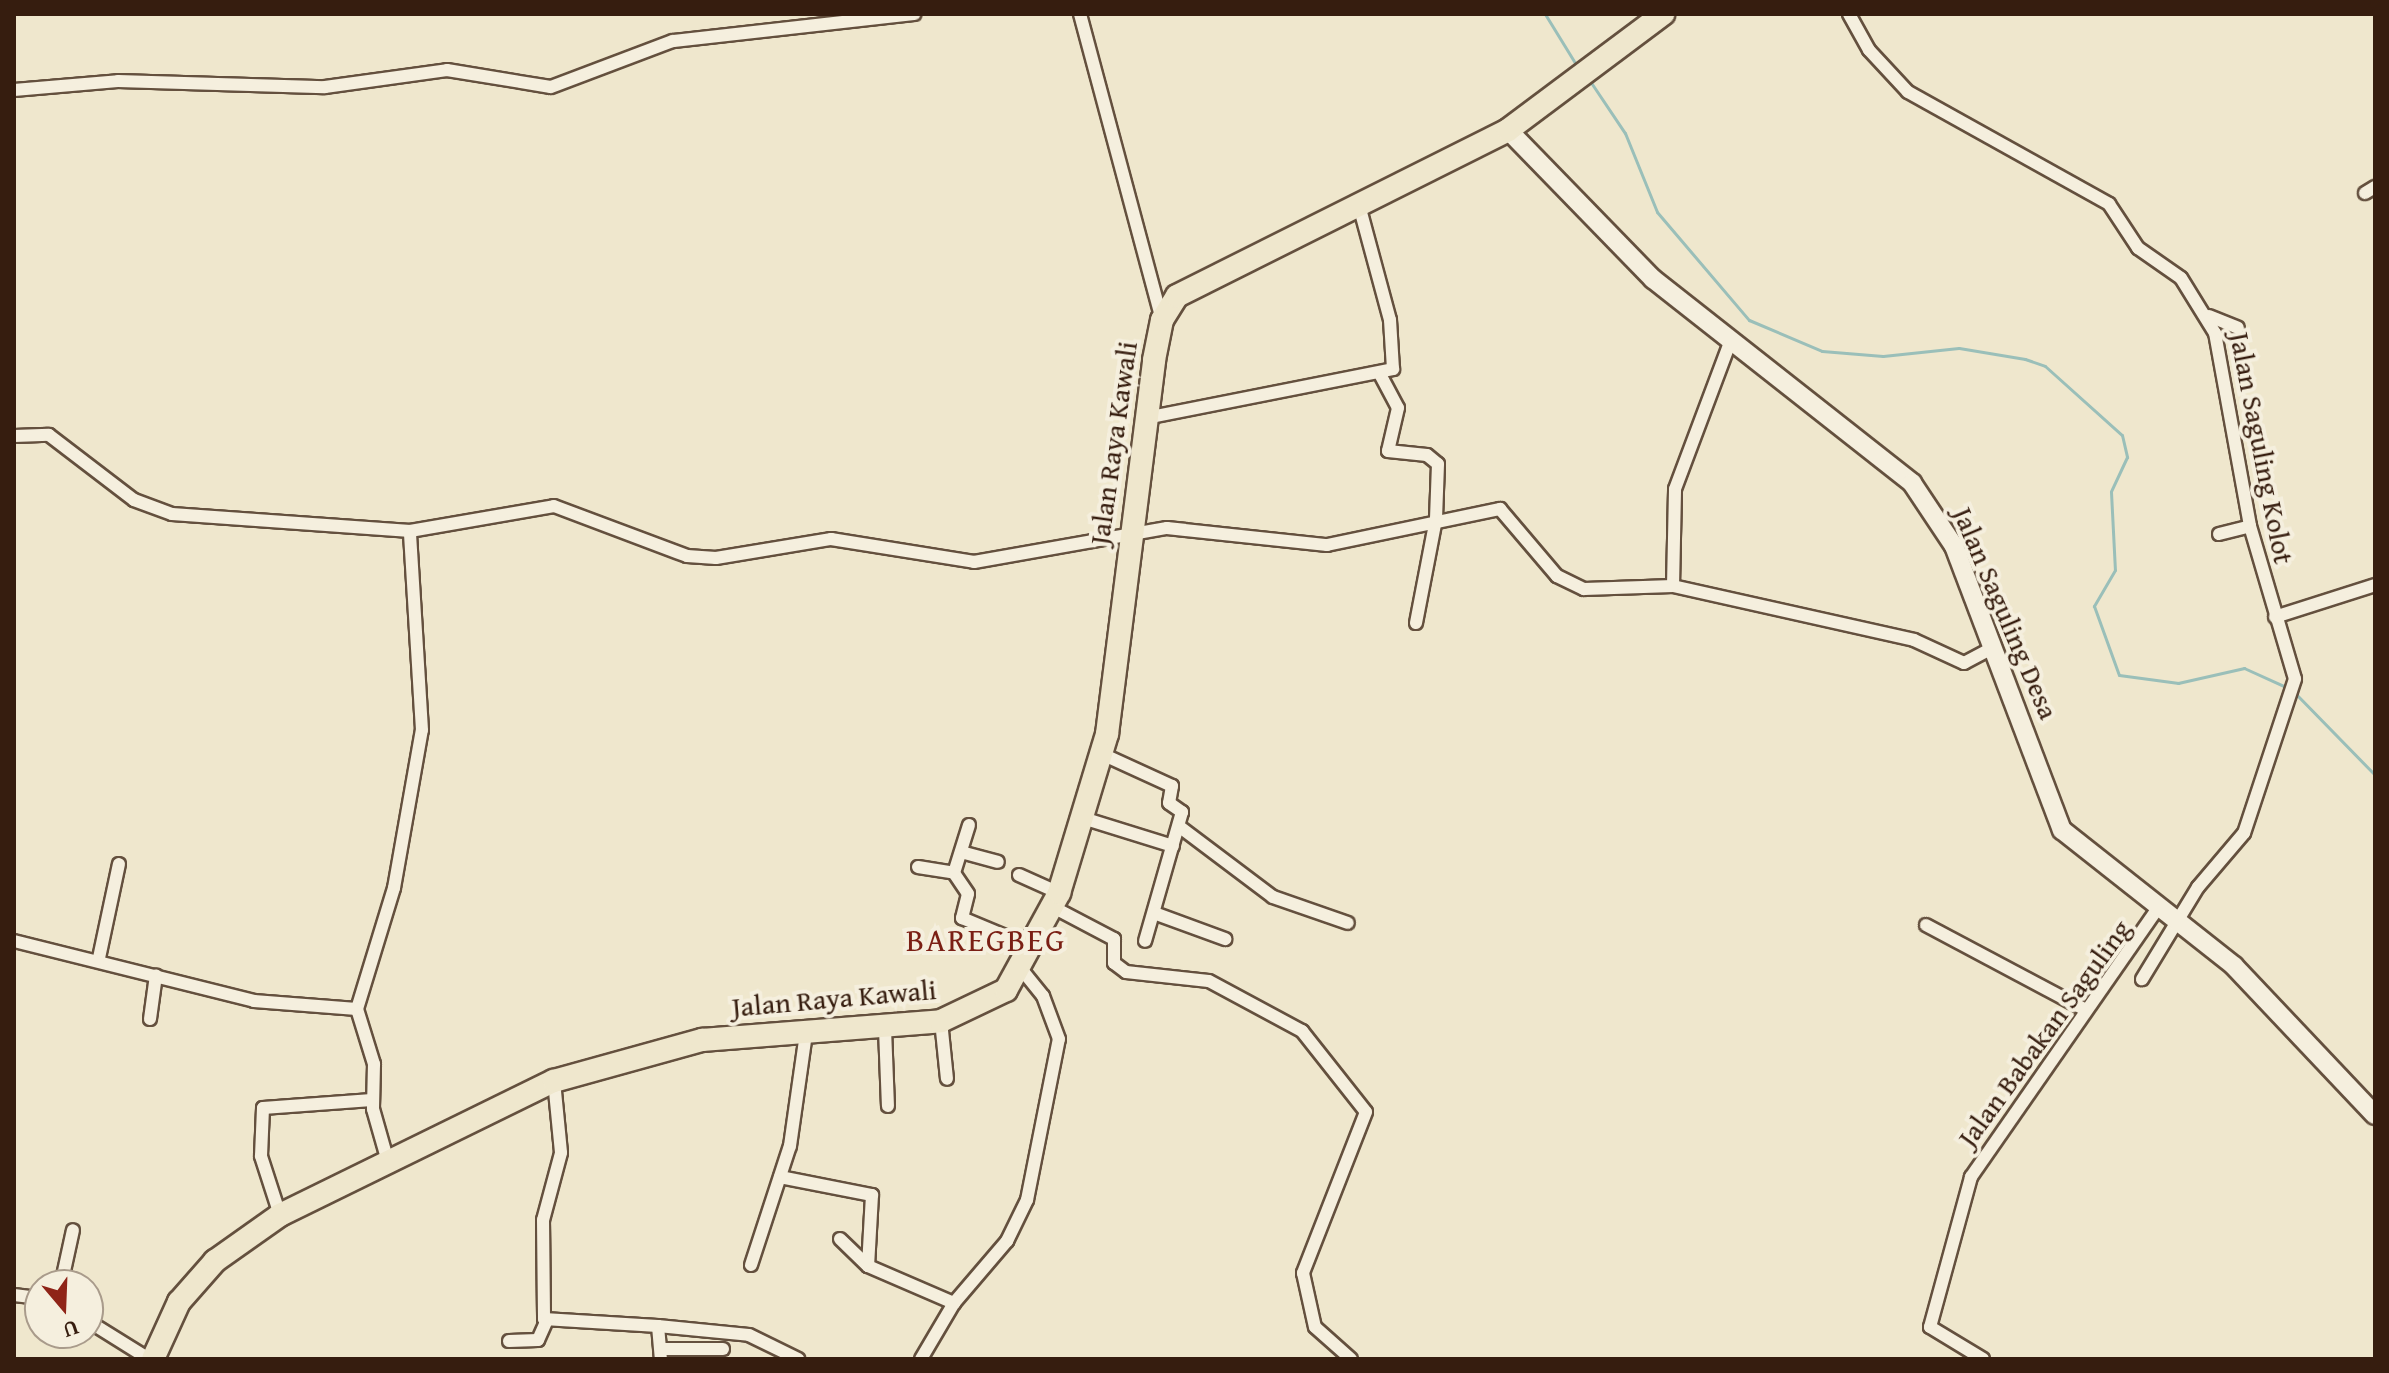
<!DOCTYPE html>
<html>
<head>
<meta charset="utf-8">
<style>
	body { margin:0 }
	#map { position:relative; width:2389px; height:1373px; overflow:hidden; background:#efe7cd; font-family:"Gentium Book Plus",serif }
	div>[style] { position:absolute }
	.stream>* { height:3px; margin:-1.5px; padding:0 1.5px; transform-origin:1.5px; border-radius:1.5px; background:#9abfb9 }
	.roads { filter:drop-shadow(2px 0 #64503e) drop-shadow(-2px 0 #64503e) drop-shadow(0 2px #64503e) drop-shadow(0 -2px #64503e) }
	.street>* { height:12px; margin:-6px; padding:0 6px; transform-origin:6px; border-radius:6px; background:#f5efde }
	.secondary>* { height:18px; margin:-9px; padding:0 9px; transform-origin:9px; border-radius:9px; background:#f5efde }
	.highway>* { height:22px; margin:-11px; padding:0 11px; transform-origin:11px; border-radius:11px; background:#efe7cd }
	span { translate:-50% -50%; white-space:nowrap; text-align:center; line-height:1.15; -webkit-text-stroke:8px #f5efde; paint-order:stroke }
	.street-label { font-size:28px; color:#361d0f }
	.quarter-label { font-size:32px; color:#7a1f14; letter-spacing:2px }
	.frame { position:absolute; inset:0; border:16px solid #361d0f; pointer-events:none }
	.north { position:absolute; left:24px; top:1269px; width:80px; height:80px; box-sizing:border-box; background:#f5efde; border:2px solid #a99b8b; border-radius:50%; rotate:161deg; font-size:22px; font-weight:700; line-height:32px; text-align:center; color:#361d0f }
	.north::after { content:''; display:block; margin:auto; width:28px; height:36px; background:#8f2418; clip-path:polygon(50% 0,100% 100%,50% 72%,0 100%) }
</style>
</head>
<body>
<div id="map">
	<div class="stream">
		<div style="left:1545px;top:14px;width:61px;rotate:58.4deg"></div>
		<div style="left:1590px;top:81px;width:63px;rotate:56.1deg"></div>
		<div style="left:1625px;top:133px;width:85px;rotate:67.9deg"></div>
		<div style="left:1657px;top:212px;width:142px;rotate:49.6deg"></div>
		<div style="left:1749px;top:320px;width:79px;rotate:23deg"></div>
		<div style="left:1822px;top:351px;width:61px;rotate:4.7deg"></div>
		<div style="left:1883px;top:356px;width:76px;rotate:-6deg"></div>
		<div style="left:1959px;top:348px;width:67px;rotate:9.5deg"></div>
		<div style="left:2025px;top:359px;width:21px;rotate:19deg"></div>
		<div style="left:2045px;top:366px;width:103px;rotate:41.9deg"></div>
		<div style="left:2122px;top:435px;width:23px;rotate:77deg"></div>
		<div style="left:2127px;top:457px;width:38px;rotate:115deg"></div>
		<div style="left:2111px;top:492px;width:78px;rotate:87.1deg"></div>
		<div style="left:2115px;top:570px;width:42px;rotate:120.3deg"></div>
		<div style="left:2094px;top:606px;width:73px;rotate:70.1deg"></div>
		<div style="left:2119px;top:675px;width:60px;rotate:7.7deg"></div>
		<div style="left:2178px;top:683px;width:68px;rotate:-12.8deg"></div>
		<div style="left:2244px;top:668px;width:48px;rotate:24.4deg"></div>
		<div style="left:2294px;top:692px;width:116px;rotate:45.7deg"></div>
	</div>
	<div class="roads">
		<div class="street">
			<div style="left:1080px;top:14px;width:317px;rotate:75deg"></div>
			<div style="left:1849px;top:14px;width:41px;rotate:60.9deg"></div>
			<div style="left:1869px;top:50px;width:57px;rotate:47.1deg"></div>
			<div style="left:1908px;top:92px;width:230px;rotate:29.1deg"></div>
			<div style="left:2109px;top:204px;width:53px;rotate:56.6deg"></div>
			<div style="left:2138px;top:248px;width:52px;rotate:34.9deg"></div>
			<div style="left:2181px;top:278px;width:65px;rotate:58.3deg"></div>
			<div style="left:2215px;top:333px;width:196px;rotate:79.7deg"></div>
			<div style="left:2250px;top:526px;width:159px;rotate:73.6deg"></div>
			<div style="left:2295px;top:679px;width:162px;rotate:108.3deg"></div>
			<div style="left:2244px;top:833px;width:71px;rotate:130.4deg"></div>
			<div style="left:2198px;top:887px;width:108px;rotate:121.3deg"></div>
			<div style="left:14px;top:90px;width:104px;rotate:-4.9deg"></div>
			<div style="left:118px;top:81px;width:207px;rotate:1.7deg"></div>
			<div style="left:325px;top:87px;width:123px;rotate:-7.9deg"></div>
			<div style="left:447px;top:70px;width:105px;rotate:9.3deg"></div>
			<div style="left:551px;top:87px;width:130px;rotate:-20.7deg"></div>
			<div style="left:673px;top:41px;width:243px;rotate:-6.4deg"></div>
			<div style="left:2365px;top:193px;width:12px;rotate:-31deg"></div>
			<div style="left:2209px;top:316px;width:31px;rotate:22deg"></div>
			<div style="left:1381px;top:376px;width:36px;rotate:62deg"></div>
			<div style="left:1398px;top:408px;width:44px;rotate:103.1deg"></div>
			<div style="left:1388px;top:451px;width:39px;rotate:6deg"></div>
			<div style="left:1427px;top:455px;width:14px;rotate:39deg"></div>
			<div style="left:1438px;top:464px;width:55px;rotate:92.1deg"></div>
			<div style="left:1436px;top:519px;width:106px;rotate:100.9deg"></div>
			<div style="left:1146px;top:418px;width:252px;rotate:-11.2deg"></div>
			<div style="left:1393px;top:369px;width:49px;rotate:-93.5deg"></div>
			<div style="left:1390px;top:320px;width:119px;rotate:-105.1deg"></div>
			<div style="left:14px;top:436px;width:35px;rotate:-2deg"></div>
			<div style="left:49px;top:435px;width:107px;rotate:37.4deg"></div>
			<div style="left:134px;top:500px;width:40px;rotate:20.2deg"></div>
			<div style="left:172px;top:514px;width:239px;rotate:4.1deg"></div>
			<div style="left:410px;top:531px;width:146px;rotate:-9.8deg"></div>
			<div style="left:554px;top:506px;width:142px;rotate:20.6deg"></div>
			<div style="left:687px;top:556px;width:29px;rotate:4deg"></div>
			<div style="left:716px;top:558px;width:117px;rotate:-9.4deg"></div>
			<div style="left:831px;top:539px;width:145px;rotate:9.1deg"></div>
			<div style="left:974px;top:562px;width:196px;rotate:-10deg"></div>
			<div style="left:1167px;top:528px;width:161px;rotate:6.1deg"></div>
			<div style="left:1327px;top:545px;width:177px;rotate:-11.8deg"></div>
			<div style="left:1500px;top:509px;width:88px;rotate:49.6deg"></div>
			<div style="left:1557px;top:576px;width:30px;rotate:26deg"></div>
			<div style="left:1584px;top:589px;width:89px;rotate:-1.9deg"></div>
			<div style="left:1673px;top:586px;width:247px;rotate:12.6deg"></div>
			<div style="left:1914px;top:640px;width:55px;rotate:24.7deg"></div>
			<div style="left:1964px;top:663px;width:32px;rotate:-28deg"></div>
			<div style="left:2219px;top:534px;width:32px;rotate:-14deg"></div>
			<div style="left:1673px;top:586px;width:97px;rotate:-88.8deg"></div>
			<div style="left:1675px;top:489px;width:156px;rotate:-69.4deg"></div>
			<div style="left:2275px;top:617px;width:105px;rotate:-17.7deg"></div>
			<div style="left:1102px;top:754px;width:77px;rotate:24.6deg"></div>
			<div style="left:1172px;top:786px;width:17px;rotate:100deg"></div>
			<div style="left:1169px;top:803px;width:16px;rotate:35deg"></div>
			<div style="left:1182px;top:812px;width:134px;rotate:106deg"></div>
			<div style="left:1086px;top:819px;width:91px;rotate:17.2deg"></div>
			<div style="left:969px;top:825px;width:50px;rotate:107.4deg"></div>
			<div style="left:954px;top:873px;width:25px;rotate:56deg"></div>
			<div style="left:968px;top:894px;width:25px;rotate:104deg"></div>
			<div style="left:962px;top:918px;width:78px;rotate:22.6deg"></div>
			<div style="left:1180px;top:827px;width:116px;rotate:37deg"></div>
			<div style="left:1273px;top:897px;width:79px;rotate:19.1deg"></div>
			<div style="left:961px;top:852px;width:38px;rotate:15deg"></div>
			<div style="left:918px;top:867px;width:36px;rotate:9deg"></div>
			<div style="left:1019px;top:875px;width:44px;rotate:24.2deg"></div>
			<div style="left:1053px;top:907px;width:69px;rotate:27.7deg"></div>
			<div style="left:1114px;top:939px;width:24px;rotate:90deg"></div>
			<div style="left:1114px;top:963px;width:15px;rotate:37deg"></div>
			<div style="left:1126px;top:972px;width:83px;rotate:6.2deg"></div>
			<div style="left:1209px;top:981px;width:106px;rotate:28.3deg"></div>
			<div style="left:1302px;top:1031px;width:103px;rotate:51.7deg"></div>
			<div style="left:1366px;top:1112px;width:173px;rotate:111.4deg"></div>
			<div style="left:1303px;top:1273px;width:55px;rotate:77.5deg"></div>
			<div style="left:1315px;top:1327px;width:48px;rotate:41.6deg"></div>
			<div style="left:1154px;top:913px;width:76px;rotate:20.1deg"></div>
			<div style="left:1926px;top:925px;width:179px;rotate:28deg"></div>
			<div style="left:14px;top:941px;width:247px;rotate:14deg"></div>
			<div style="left:254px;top:1001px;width:103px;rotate:4.4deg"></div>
			<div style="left:357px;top:1009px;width:58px;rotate:72.8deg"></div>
			<div style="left:374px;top:1064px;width:45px;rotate:91.3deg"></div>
			<div style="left:373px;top:1109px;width:51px;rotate:74.1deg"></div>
			<div style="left:99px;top:958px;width:96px;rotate:-78deg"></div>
			<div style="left:357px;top:1009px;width:127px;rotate:-73deg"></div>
			<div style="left:394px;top:888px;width:160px;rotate:-80deg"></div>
			<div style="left:422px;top:730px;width:199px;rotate:-93.5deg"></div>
			<div style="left:150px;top:1019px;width:44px;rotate:-82.2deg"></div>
			<div style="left:941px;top:1021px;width:58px;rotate:84.1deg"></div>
			<div style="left:885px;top:1029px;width:77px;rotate:87.8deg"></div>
			<div style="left:554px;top:1081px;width:72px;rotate:84.4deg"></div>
			<div style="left:561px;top:1153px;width:69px;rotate:105deg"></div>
			<div style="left:543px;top:1220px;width:99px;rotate:89.4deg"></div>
			<div style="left:544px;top:1319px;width:114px;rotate:3.5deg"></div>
			<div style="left:658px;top:1326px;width:33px;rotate:85deg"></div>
			<div style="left:780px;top:1177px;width:94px;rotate:11.1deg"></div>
			<div style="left:872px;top:1195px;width:71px;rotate:93.2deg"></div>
			<div style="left:280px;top:1215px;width:62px;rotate:-107.9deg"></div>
			<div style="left:261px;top:1156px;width:48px;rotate:-87.6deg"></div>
			<div style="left:263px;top:1108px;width:109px;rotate:-4.2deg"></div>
			<div style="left:840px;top:1239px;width:39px;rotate:44deg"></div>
			<div style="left:868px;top:1266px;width:94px;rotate:23.3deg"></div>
			<div style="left:751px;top:1265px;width:125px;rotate:-71.9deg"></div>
			<div style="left:790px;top:1146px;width:114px;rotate:-81.9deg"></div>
			<div style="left:61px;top:1285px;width:56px;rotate:-77.7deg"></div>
			<div style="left:14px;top:1295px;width:26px;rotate:7deg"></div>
			<div style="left:88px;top:1321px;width:72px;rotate:31.9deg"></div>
			<div style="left:658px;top:1326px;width:91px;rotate:5.6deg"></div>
			<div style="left:749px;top:1335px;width:55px;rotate:26.1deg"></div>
			<div style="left:509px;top:1341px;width:29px;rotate:-2deg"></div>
			<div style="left:538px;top:1340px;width:20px;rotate:-66deg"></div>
			<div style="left:661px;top:1349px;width:62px"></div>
			<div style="left:921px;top:1359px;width:65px;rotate:-59.5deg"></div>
			<div style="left:954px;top:1303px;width:82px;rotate:-49.5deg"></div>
			<div style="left:1007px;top:1241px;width:46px;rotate:-64deg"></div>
			<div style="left:1027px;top:1200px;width:164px;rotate:-78.8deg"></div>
			<div style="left:1059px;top:1039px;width:46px;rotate:-110.4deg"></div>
			<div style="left:1043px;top:996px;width:35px;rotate:-129deg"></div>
			<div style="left:1983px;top:1359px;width:62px;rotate:-148.9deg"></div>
			<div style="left:1930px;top:1327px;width:156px;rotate:-74.7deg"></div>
			<div style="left:1971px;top:1177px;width:330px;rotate:-55.2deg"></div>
		</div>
		<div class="secondary">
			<div style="left:1508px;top:130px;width:208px;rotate:45.8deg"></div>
			<div style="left:1653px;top:279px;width:330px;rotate:38.2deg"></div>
			<div style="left:1912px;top:483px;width:76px;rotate:56.3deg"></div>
			<div style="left:1954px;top:546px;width:304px;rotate:69.2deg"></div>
			<div style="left:2062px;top:830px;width:219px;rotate:38.3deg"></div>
			<div style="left:2234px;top:966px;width:205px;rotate:46.6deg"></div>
		</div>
		<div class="highway">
			<div style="left:153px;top:1359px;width:63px;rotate:-65.5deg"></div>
			<div style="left:179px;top:1302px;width:55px;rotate:-48.7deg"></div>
			<div style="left:215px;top:1261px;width:80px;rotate:-35.3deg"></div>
			<div style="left:280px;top:1215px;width:305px;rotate:-26.1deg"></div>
			<div style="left:554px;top:1081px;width:154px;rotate:-15.5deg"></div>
			<div style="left:702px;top:1040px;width:240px;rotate:-4.5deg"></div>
			<div style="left:941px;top:1021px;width:72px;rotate:-25.5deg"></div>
			<div style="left:1006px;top:990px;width:111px;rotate:-61.3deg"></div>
			<div style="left:1059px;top:893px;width:166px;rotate:-73.2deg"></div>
			<div style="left:1107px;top:734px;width:377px;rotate:-82.8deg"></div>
			<div style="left:1154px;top:360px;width:41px;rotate:-78.7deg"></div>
			<div style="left:1162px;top:320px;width:28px;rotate:-58deg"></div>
			<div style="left:1177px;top:296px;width:370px;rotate:-26.6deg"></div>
			<div style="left:1508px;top:130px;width:194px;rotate:-36.8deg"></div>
		</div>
	</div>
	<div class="street-label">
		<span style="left:1113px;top:443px;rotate:-82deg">Jalan Raya Kawali</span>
		<span style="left:2262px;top:448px;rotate:79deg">Jalan Saguling Kolot</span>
		<span style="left:2006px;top:613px;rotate:67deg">Jalan Saguling Desa</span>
		<span style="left:834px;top:998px;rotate:-5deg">Jalan Raya Kawali</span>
		<span style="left:2044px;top:1033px;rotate:-54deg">Jalan Babakan Saguling</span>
	</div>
	<div class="quarter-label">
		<span style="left:986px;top:940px">BAREGBEG</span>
	</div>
	<div class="frame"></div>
	<div class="north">U</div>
</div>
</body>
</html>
